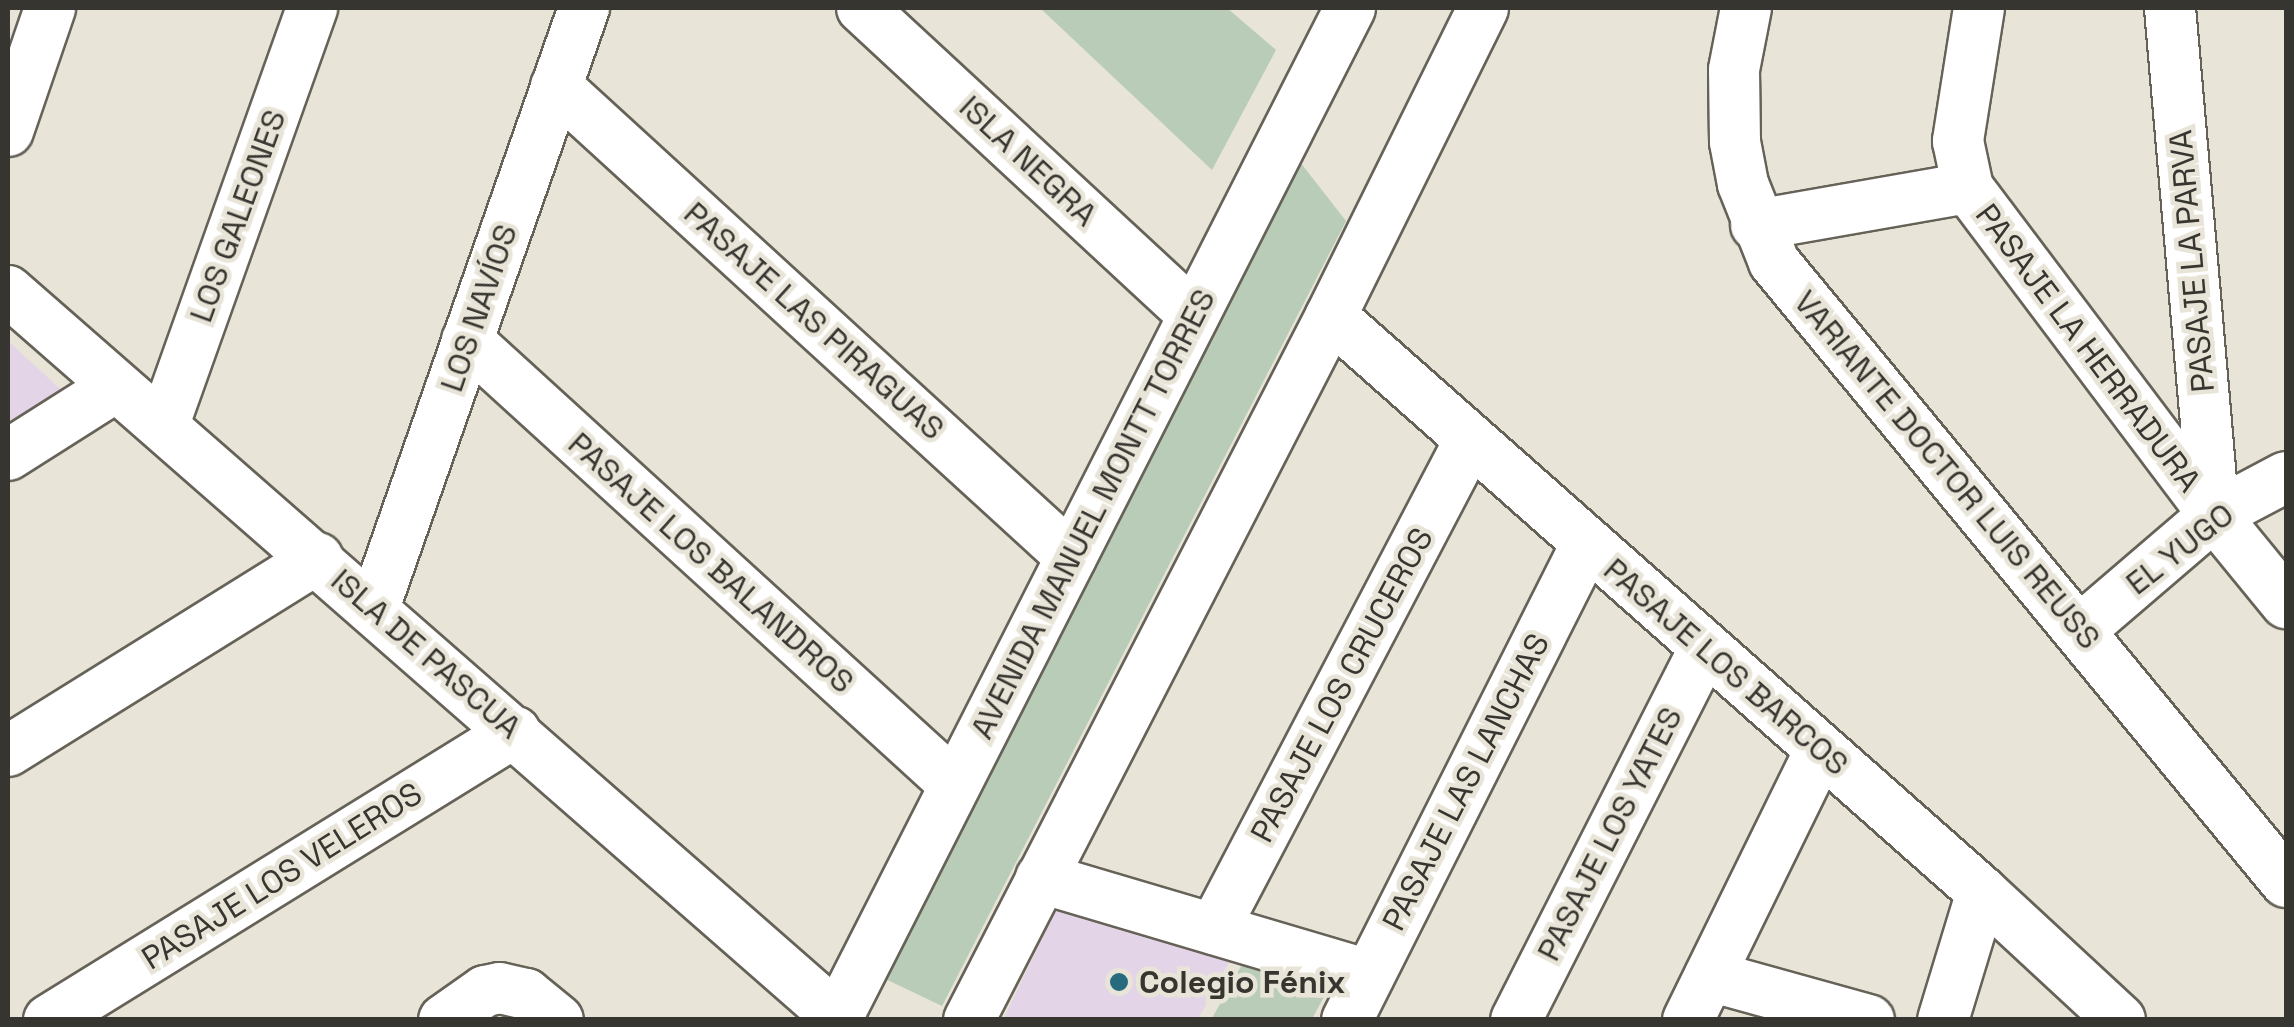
<!DOCTYPE html>
<html>
<head>
<meta charset="utf-8">
<style>
	body { margin:0 }
	#map { position:relative; width:2294px; height:1027px; overflow:hidden; background:#e8e4d8; font-family:"Space Grotesk",sans-serif }
	div>[style] { position:absolute }
	.education>* { inset:0; background:#e3d4e7 }
	.green>* { inset:0; background:#b8ccb8 }
	.roads { filter:drop-shadow(2px 0 #666258) drop-shadow(-2px 0 #666258) drop-shadow(0 2px #666258) drop-shadow(0 -2px #666258) }
	.minor>* { height:50px; margin:-25px; padding:0 25px; transform-origin:25px; border-radius:25px; background:#fff }
	.dots>* { width:28px; height:28px; translate:-50% -50%; box-sizing:border-box; border:5px solid #e8e4d8; border-radius:50% }
	span { translate:-50% -50%; white-space:nowrap; text-align:center; line-height:1.15; -webkit-text-stroke:9px #e8e4d8; paint-order:stroke }
	.street-label { font-size:32px; color:#373530 }
	.poi-label { font-size:32px; color:#373530; font-weight:700 }
	.left { translate:0 -50%; text-align:left }
	.frame { position:absolute; inset:0; border:10px solid #373530; pointer-events:none }
</style>
</head>
<body>
<div id="map">
	<div class="education">
		<div style="clip-path:polygon(8px 341px,70px 398px,8px 437px)"></div>
		<div style="clip-path:polygon(1063px 895px,1238px 946px,1198px 1019px,1003px 1020px)"></div>
	</div>
	<div class="green">
		<div style="clip-path:polygon(1040px 8px,1227px 8px,1276px 50px,1212px 170px)"></div>
		<div style="clip-path:polygon(1300px 162px,1346px 221px,942px 1006px,877px 975px,1075px 581px)"></div>
		<div style="clip-path:polygon(1248px 954px,1334px 978px,1312px 1019px,1211px 1020px)"></div>
	</div>
	<div class="roads">
		<div class="minor">
			<div style="left:862px;top:8px;width:452px;rotate:42.8deg"></div>
			<div style="left:1746px;top:8px;width:63px;rotate:101deg"></div>
			<div style="left:1734px;top:70px;width:72px;rotate:89.2deg"></div>
			<div style="left:1735px;top:142px;width:43px;rotate:79.2deg"></div>
			<div style="left:1743px;top:184px;width:84px;rotate:68.3deg"></div>
			<div style="left:1774px;top:262px;width:804px;rotate:50.45deg"></div>
			<div style="left:1979px;top:8px;width:135px;rotate:99deg"></div>
			<div style="left:1958px;top:141px;width:48px;rotate:78deg"></div>
			<div style="left:1968px;top:188px;width:409px;rotate:53deg"></div>
			<div style="left:2214px;top:515px;width:114px;rotate:50.7deg"></div>
			<div style="left:2170px;top:8px;width:509px;rotate:85.04deg"></div>
			<div style="left:556px;top:86px;width:698px;rotate:42.44deg"></div>
			<div style="left:8px;top:131px;width:130px;rotate:-71.1deg"></div>
			<div style="left:1756px;top:225px;width:215px;rotate:-9.9deg"></div>
			<div style="left:8px;top:291px;width:1107px;rotate:41.19deg"></div>
			<div style="left:1331px;top:316px;width:869px;rotate:41.5deg"></div>
			<div style="left:1982px;top:892px;width:188px;rotate:42.8deg"></div>
			<div style="left:467px;top:340px;width:660px;rotate:42.36deg"></div>
			<div style="left:164px;top:424px;width:442px;rotate:-70.4deg"></div>
			<div style="left:8px;top:455px;width:127px;rotate:-32.4deg"></div>
			<div style="left:374px;top:608px;width:636px;rotate:-70.71deg"></div>
			<div style="left:2080px;top:630px;width:177px;rotate:-40.6deg"></div>
			<div style="left:2214px;top:515px;width:81px;rotate:-27.8deg"></div>
			<div style="left:8px;top:751px;width:365px;rotate:-31.9deg"></div>
			<div style="left:1041px;top:878px;width:342px;rotate:16.5deg"></div>
			<div style="left:1214px;top:929px;width:552px;rotate:-62.37deg"></div>
			<div style="left:1710px;top:976px;width:165px;rotate:15.5deg"></div>
			<div style="left:49px;top:1020px;width:548px;rotate:-31.72deg"></div>
			<div style="left:444px;top:1020px;width:50px;rotate:-35.3deg"></div>
			<div style="left:485px;top:991px;width:15px;rotate:-11deg"></div>
			<div style="left:500px;top:988px;width:27px;rotate:13deg"></div>
			<div style="left:526px;top:994px;width:41px;rotate:39.1deg"></div>
			<div style="left:836px;top:1020px;width:1135px;rotate:-63.07deg"></div>
			<div style="left:969px;top:1020px;width:792px;rotate:-62.79deg"></div>
			<div style="left:1331px;top:316px;width:343px;rotate:-63.7deg"></div>
			<div style="left:1347px;top:1020px;width:532px;rotate:-63.29deg"></div>
			<div style="left:1516px;top:1020px;width:416px;rotate:-63.1deg"></div>
			<div style="left:1688px;top:1020px;width:301px;rotate:-63.9deg"></div>
			<div style="left:1943px;top:1020px;width:134px;rotate:-73.1deg"></div>
		</div>
	</div>
	<div class="dots">
		<div style="left:1119px;top:982px;background:#286a7d"></div>
	</div>
	<div class="street-label">
		<span style="left:1028px;top:161px;rotate:43deg">ISLA NEGRA</span>
		<span style="left:238px;top:216px;rotate:-70deg">LOS GALEONES</span>
		<span style="left:2192px;top:261px;rotate:-95deg">PASAJE LA PARVA</span>
		<span style="left:479px;top:308px;rotate:-71deg">LOS NAVÍOS</span>
		<span style="left:814px;top:321px;rotate:42deg">PASAJE LAS PIRAGUAS</span>
		<span style="left:2088px;top:348px;rotate:53deg">PASAJE LA HERRADURA</span>
		<span style="left:1947px;top:470px;rotate:50deg">VARIANTE DOCTOR LUIS REUSS</span>
		<span style="left:1093px;top:514px;rotate:-63deg">AVENIDA MANUEL MONTT TORRES</span>
		<span style="left:2180px;top:549px;rotate:-38deg">EL YUGO</span>
		<span style="left:711px;top:563px;rotate:42deg">PASAJE LOS BALANDROS</span>
		<span style="left:426px;top:654px;rotate:41deg">ISLA DE PASCUA</span>
		<span style="left:1726px;top:667px;rotate:41deg">PASAJE LOS BARCOS</span>
		<span style="left:1342px;top:685px;rotate:-62deg">PASAJE LOS CRUCEROS</span>
		<span style="left:1466px;top:782px;rotate:-63deg">PASAJE LAS LANCHAS</span>
		<span style="left:1610px;top:834px;rotate:-63deg">PASAJE LOS YATES</span>
		<span style="left:282px;top:876px;rotate:-32deg">PASAJE LOS VELEROS</span>
	</div>
	<div class="poi-label">
		<span class="left" style="left:1139px;top:982px">Colegio Fénix</span>
	</div>
	<div class="frame"></div>
</div>
</body>
</html>
